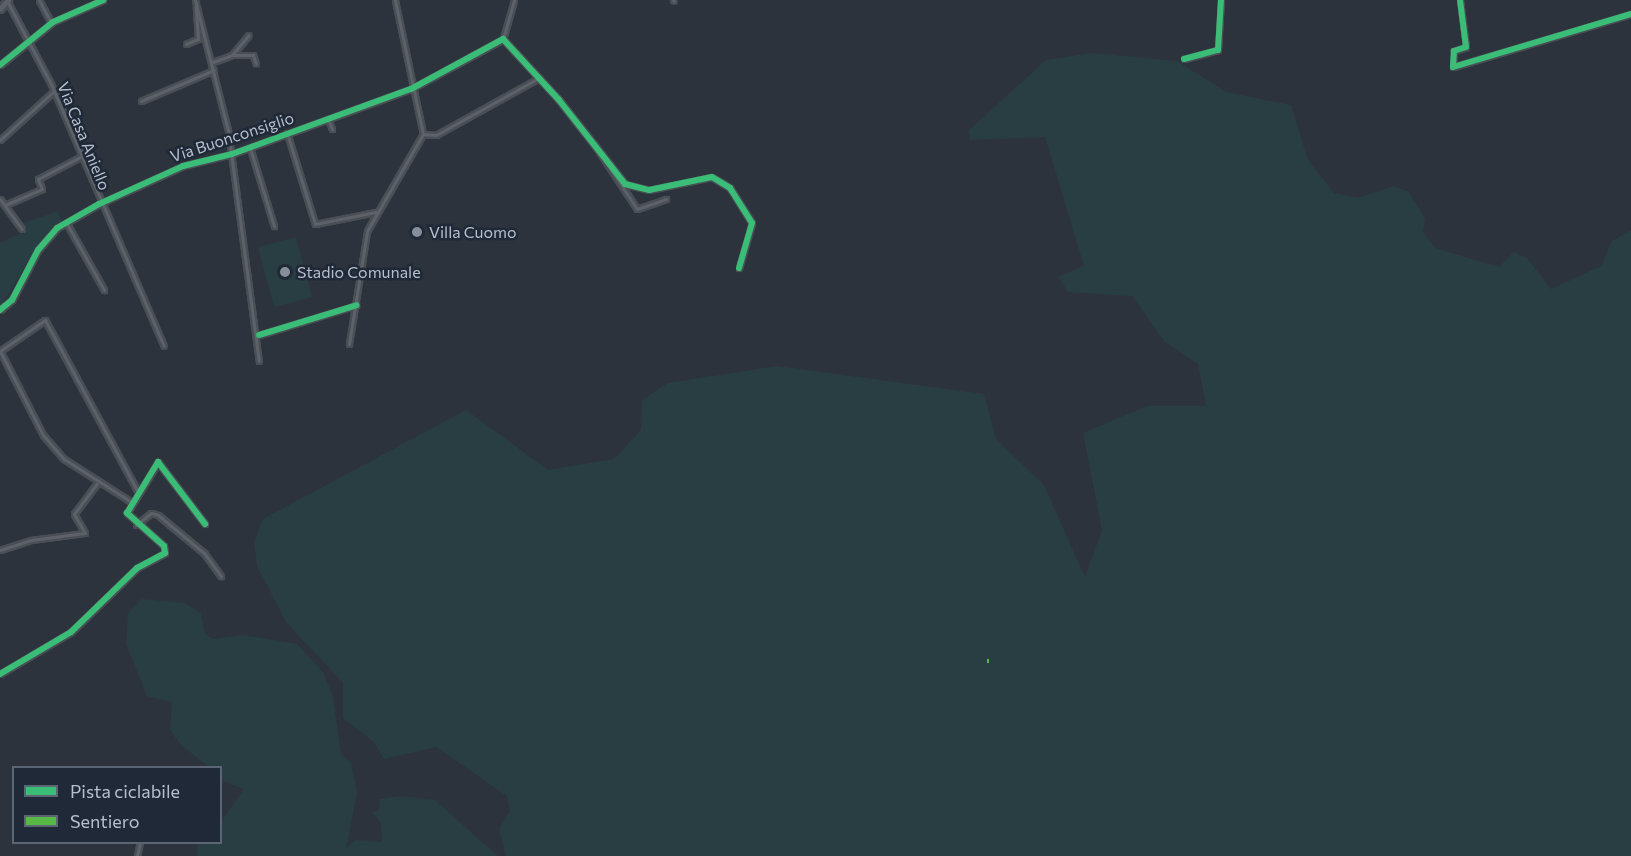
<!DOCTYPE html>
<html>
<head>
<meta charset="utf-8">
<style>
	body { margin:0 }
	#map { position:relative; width:1631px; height:856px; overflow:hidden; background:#2c333c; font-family:Commissioner,sans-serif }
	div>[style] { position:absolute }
	.green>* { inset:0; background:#293e42 }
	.roads { filter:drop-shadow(2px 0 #4a4f56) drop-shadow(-2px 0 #4a4f56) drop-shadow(0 2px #4a4f56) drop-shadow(0 -2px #4a4f56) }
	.street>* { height:3px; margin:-1.5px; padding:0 1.5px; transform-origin:1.5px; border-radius:1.5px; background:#5d6169 }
	.secondary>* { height:4.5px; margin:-2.25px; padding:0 2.25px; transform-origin:2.25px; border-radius:2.25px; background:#5b6068 }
	.quiet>* { height:4.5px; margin-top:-2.25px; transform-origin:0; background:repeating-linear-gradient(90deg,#58b947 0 9px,transparent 0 13.5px) }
	.cycleway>* { height:6px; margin:-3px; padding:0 3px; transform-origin:3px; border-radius:3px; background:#3abd76 }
	.dots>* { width:16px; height:16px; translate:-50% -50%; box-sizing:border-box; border:3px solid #1f2937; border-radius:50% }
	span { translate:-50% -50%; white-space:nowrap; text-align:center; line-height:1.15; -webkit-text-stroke:5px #1f2937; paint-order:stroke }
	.street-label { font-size:16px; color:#b7bfcc }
	.poi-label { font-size:16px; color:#b7bfcc }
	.left { translate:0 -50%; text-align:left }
	.legend { position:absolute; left:12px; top:766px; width:210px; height:78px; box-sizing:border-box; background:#1f2937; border:2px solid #5c6573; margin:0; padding:8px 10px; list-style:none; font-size:18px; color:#b7bfcc }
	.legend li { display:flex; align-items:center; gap:12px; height:30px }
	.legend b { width:30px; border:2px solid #5c6573 }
</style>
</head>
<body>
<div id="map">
	<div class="green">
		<div style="clip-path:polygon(1092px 53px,1177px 61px,1226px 92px,1291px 105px,1308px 160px,1334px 193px,1358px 198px,1394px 186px,1409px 192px,1425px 219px,1423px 232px,1435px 248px,1499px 267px,1514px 252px,1527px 258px,1551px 289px,1601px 266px,1612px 241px,1631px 230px,1631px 856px,506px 856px,499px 829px,510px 811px,507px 796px,436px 747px,384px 759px,374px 742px,343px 718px,343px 683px,286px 622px,257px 566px,254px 542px,263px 519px,466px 410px,548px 470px,614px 459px,641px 430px,642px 400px,668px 383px,777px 366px,984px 394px,996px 439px,1044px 485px,1085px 577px,1102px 530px,1083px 433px,1147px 406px,1206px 406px,1198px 364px,1164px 341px,1132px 296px,1068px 292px,1058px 277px,1084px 266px,1045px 137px,970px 140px,969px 130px,1046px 60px)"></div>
		<div style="clip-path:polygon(58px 211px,62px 223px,35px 251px,0 307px,0 243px,24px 232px,21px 224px)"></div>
		<div style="clip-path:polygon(296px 237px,312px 297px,274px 307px,258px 247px)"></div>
		<div style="clip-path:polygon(142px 599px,185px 603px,201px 613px,205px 634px,213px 639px,244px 635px,297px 644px,323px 672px,333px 696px,341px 754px,351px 763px,357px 793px,346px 849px,355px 840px,382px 842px,381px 823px,372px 812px,379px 811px,380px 799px,399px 796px,435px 800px,498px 856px,197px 856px,198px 843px,220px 842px,221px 822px,244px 789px,221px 780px,220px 768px,209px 767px,181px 745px,170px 730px,172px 702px,147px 696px,126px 644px,128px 613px)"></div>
	</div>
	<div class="roads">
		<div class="street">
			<div style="left:39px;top:0;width:26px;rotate:62deg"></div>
			<div style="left:195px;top:0;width:134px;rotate:75.8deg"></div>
			<div style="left:228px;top:130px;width:233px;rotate:82.4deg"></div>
			<div style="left:395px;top:0;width:137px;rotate:78.2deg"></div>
			<div style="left:673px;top:0;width:1px;rotate:45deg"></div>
			<div style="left:1460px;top:0;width:47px;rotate:82.7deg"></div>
			<div style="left:1466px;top:47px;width:13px;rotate:162deg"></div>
			<div style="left:1454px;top:51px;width:16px;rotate:94deg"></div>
			<div style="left:1453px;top:67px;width:186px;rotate:-16.6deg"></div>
			<div style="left:7px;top:1px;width:94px;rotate:62.1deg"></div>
			<div style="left:51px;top:84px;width:285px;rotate:66.7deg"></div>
			<div style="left:503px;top:39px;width:83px;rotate:47.4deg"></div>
			<div style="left:559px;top:100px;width:107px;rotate:51.8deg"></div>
			<div style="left:625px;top:184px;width:25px;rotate:14deg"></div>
			<div style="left:649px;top:190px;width:64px;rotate:-11.7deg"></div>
			<div style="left:712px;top:177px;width:21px;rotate:31deg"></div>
			<div style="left:730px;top:188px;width:41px;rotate:57.8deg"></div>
			<div style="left:752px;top:223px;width:47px;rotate:106.1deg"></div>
			<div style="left:503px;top:39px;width:41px;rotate:-74.2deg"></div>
			<div style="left:186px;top:44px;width:13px;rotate:-23deg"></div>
			<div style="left:198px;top:39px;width:32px;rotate:-94deg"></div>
			<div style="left:232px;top:55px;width:21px"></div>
			<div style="left:253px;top:55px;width:9px;rotate:72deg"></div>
			<div style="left:1184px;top:59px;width:35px;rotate:-15deg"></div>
			<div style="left:1218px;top:50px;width:50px;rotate:-86.6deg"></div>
			<div style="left:213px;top:62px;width:20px;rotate:-20deg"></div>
			<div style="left:232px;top:55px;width:26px;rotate:-50deg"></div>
			<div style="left:0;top:65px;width:68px;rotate:-39.1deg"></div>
			<div style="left:53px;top:22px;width:55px;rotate:-23.7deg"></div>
			<div style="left:141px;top:101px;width:79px;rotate:-23deg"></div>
			<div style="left:328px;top:119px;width:11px;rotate:68deg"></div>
			<div style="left:287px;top:133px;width:95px;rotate:72.9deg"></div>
			<div style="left:315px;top:224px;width:62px;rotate:-11.1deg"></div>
			<div style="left:423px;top:134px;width:13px;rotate:4deg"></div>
			<div style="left:436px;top:135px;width:118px;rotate:-29deg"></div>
			<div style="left:0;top:140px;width:73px;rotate:-42.2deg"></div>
			<div style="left:594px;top:144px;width:78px;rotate:56.5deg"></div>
			<div style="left:637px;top:209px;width:31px;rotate:-19deg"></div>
			<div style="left:250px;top:148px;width:82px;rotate:72.9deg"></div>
			<div style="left:0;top:199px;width:37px;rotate:54deg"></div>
			<div style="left:5px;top:205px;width:40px;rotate:-23.4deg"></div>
			<div style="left:42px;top:189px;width:11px;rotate:-112deg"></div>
			<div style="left:38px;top:179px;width:47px;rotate:-27.6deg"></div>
			<div style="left:67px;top:224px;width:76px;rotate:60.7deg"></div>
			<div style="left:0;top:310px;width:16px;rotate:-40deg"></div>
			<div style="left:12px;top:300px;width:56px;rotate:-62.5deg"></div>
			<div style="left:38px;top:250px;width:29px;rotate:-49deg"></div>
			<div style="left:57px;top:228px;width:48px;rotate:-29.7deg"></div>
			<div style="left:99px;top:204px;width:92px;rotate:-24.3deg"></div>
			<div style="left:183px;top:166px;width:50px;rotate:-13.8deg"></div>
			<div style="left:232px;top:154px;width:190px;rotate:-20deg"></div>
			<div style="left:411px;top:89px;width:105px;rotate:-28.5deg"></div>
			<div style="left:259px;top:335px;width:102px;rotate:-17deg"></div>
			<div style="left:349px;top:344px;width:114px;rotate:-80.9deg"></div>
			<div style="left:367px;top:231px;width:112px;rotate:-60deg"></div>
			<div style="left:0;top:351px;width:55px;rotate:-34.6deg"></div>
			<div style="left:45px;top:320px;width:193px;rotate:61.6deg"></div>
			<div style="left:0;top:351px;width:94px;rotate:62.9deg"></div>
			<div style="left:43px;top:435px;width:32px;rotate:49deg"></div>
			<div style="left:64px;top:459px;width:78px;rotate:32.5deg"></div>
			<div style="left:136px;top:525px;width:19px;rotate:-39deg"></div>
			<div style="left:151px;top:513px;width:7px;rotate:16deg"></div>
			<div style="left:158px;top:515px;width:60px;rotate:39.6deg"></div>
			<div style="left:204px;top:553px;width:29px;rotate:54deg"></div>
			<div style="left:0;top:550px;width:33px;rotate:-18deg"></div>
			<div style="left:31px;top:540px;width:54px;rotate:-7.4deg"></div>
			<div style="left:85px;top:533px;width:22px;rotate:-120deg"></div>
			<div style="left:74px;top:514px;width:38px;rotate:-53deg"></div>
			<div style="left:0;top:674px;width:82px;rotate:-30.6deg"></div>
			<div style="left:71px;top:632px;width:92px;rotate:-44.1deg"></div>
			<div style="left:137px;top:568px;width:32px;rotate:-28deg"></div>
			<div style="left:165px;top:553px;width:7px;rotate:-98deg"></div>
			<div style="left:164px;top:546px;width:50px;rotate:-138.3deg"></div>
			<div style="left:127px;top:513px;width:60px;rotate:-58.7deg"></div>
			<div style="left:158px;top:462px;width:78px;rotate:52.8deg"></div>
			<div style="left:137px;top:856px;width:14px;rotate:-78deg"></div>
		</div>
		<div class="secondary">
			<div style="left:0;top:9px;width:12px;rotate:-48deg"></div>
		</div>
	</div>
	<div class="quiet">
		<div style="left:987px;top:661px;width:2px"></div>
	</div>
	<div class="cycleway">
		<div style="left:1460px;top:0;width:47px;rotate:82.7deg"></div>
		<div style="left:1466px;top:47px;width:13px;rotate:162deg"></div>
		<div style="left:1454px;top:51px;width:16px;rotate:94deg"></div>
		<div style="left:1453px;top:67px;width:186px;rotate:-16.6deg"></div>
		<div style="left:1184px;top:59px;width:35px;rotate:-15deg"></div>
		<div style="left:1218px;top:50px;width:50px;rotate:-86.6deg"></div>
		<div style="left:0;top:65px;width:68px;rotate:-39.1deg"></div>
		<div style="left:53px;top:22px;width:55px;rotate:-23.7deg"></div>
		<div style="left:0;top:310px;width:16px;rotate:-40deg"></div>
		<div style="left:12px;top:300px;width:56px;rotate:-62.5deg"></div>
		<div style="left:38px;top:250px;width:29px;rotate:-49deg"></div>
		<div style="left:57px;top:228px;width:48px;rotate:-29.7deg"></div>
		<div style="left:99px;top:204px;width:92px;rotate:-24.3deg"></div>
		<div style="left:183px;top:166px;width:50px;rotate:-13.8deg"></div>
		<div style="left:232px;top:154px;width:190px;rotate:-20deg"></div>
		<div style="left:411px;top:89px;width:105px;rotate:-28.5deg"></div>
		<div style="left:503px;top:39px;width:83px;rotate:47.4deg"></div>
		<div style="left:559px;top:100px;width:107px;rotate:51.8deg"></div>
		<div style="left:625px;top:184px;width:25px;rotate:14deg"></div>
		<div style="left:649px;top:190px;width:64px;rotate:-11.7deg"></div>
		<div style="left:712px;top:177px;width:21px;rotate:31deg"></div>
		<div style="left:730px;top:188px;width:41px;rotate:57.8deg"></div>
		<div style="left:752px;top:223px;width:47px;rotate:106.1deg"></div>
		<div style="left:259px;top:335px;width:102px;rotate:-17deg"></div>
		<div style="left:0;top:674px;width:82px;rotate:-30.6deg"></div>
		<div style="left:71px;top:632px;width:92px;rotate:-44.1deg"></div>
		<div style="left:137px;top:568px;width:32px;rotate:-28deg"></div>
		<div style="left:165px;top:553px;width:7px;rotate:-98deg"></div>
		<div style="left:164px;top:546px;width:50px;rotate:-138.3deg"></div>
		<div style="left:127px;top:513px;width:60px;rotate:-58.7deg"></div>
		<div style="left:158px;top:462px;width:78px;rotate:52.8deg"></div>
	</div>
	<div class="dots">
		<div style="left:417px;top:232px;background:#868e9a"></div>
		<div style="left:285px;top:272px;background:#868e9a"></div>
	</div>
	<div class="street-label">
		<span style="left:84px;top:136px;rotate:68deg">Via Casa Aniello</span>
		<span style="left:232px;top:137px;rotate:-18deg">Via Buonconsiglio</span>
	</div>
	<div class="poi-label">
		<span class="left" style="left:429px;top:232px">Villa Cuomo</span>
		<span class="left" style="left:297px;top:272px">Stadio Comunale</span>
	</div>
	<ul class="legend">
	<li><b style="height:8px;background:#3abd76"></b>Pista ciclabile</li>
	<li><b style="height:8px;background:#58b947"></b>Sentiero</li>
	</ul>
</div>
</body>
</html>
